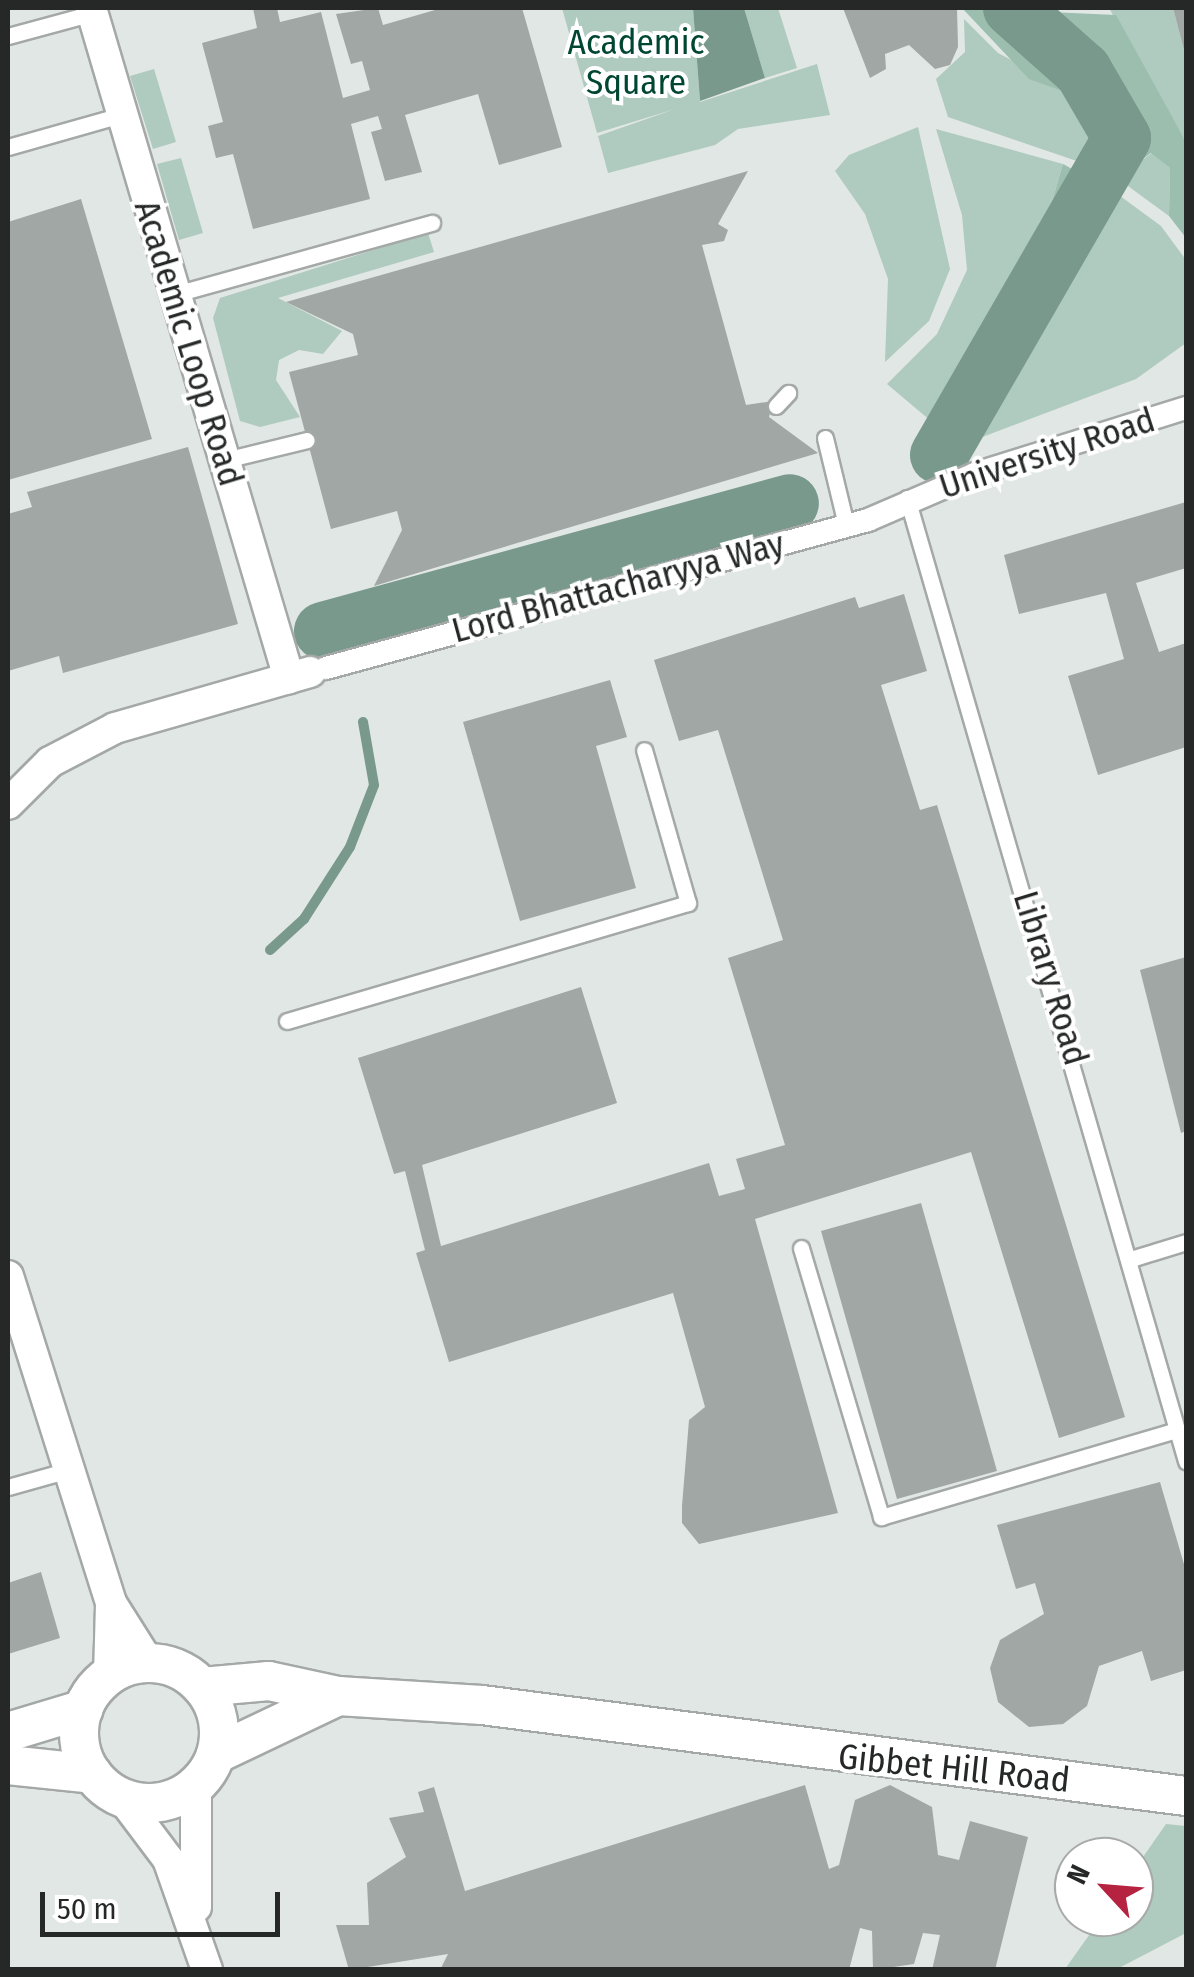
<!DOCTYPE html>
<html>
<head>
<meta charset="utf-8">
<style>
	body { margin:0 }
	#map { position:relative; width:1194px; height:1977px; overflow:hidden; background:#e1e7e4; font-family:"Fira Sans Condensed",sans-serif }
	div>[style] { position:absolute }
	.green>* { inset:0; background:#afcabe }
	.forest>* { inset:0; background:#9bbeae }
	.water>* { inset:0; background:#78998b }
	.stream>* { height:10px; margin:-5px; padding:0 5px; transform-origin:5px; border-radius:5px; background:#78998b }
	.river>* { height:58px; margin:-29px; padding:0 29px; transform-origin:29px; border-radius:29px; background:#78998b }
	.building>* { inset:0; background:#a1a7a5 }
	.roads { filter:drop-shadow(2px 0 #a4a9a7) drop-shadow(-2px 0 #a4a9a7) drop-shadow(0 2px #a4a9a7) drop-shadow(0 -2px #a4a9a7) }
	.service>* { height:15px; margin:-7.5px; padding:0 7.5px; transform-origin:7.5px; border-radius:7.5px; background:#fff }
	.pedestrian>* { height:22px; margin:-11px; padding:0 11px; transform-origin:11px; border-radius:11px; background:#fff }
	.minor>* { height:30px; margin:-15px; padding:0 15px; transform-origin:15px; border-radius:15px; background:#fff }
	.tertiary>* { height:38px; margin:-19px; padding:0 19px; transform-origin:19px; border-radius:19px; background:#fff }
	.tertiary>.ring { margin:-19px; padding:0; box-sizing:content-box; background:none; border:38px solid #fff; border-radius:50% }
	span { translate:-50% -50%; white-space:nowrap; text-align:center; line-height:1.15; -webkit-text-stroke:8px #fff; paint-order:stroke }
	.park-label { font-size:35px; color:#004632 }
	.street-label { font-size:35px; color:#252827 }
	.frame { position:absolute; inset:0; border:10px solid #252827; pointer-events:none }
	.north { position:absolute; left:1054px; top:1837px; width:100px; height:100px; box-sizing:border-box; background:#fff; border:2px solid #a8a9a9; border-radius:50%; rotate:296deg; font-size:28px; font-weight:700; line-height:40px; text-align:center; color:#252827 }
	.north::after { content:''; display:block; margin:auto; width:35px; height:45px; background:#b52340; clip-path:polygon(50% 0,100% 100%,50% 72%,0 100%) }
	.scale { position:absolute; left:40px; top:1892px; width:240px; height:45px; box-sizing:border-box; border:5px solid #252827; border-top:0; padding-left:12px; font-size:30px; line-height:35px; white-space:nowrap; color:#252827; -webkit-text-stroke:8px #fff; paint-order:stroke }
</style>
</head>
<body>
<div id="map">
	<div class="green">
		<div style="clip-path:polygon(562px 8px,693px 8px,700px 102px,817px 64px,830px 115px,738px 129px,715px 145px,608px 173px,598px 136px,675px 109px,597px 133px)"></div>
		<div style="clip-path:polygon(744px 8px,778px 8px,797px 68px,765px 78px)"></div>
		<div style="clip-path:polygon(1109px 8px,1173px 8px,1186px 58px,1186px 142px)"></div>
		<div style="clip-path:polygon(964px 19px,998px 53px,1088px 100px,1100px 169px,948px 117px,936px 79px,965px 52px)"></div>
		<div style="clip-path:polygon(154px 69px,176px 142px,153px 149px,130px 76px)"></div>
		<div style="clip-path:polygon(918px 127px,950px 269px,929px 321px,885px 362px,888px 279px,865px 214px,835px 171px,849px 155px)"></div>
		<div style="clip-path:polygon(936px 129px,1063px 164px,1031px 273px,938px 427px,887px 384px,937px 334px,967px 270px,962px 215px)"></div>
		<div style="clip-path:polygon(1152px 153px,1170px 168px,1169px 216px,1117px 178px)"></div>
		<div style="clip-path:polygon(181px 158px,203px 233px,179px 240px,157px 164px)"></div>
		<div style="clip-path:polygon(1116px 193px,1161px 226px,1186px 260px,1186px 343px,1136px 379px,977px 439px)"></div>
		<div style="clip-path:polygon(428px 233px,434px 252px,278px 298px,342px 331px,323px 354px,299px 350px,279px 360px,276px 380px,300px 417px,260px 427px,240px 421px,213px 318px,220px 298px)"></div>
		<div style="clip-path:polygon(1166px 1824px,1186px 1826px,1186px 1933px,1117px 1969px,1065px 1969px,1102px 1917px,1134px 1917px,1134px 1870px)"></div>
	</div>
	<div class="forest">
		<div style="clip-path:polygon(962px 8px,1116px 15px,1186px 142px,1186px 238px,1169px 216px,1170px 168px,1151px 153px,1117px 178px,1100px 169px,1088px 100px,1029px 79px)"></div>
		<div style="clip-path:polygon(1063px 164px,1116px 193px,977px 439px,938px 427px,1031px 273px)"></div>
	</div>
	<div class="water">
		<div style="clip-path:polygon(693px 8px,744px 8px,765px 78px,700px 101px)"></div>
	</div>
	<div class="stream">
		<div style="left:282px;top:644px;width:43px;rotate:-17.6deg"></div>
		<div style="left:270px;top:950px;width:46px;rotate:-42.4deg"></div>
		<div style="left:304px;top:919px;width:85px;rotate:-57.4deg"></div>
		<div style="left:350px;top:847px;width:66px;rotate:-68.8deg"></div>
		<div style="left:374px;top:785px;width:64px;rotate:-99.9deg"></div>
	</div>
	<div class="river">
		<div style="left:939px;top:455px;width:366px;rotate:-60deg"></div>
		<div style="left:1122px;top:138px;width:78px;rotate:-120.2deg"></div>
		<div style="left:1083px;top:71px;width:95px;rotate:-138.4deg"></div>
		<div style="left:323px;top:631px;width:484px;rotate:-15.3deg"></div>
	</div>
	<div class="building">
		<div style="clip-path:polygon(253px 8px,277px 8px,280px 22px,321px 12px,343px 98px,370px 90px,362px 61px,351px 64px,336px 14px,378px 8px,383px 25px,442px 8px,522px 8px,562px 147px,499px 165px,478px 94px,405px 115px,422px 172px,385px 181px,371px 132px,382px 129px,378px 116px,351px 124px,370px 199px,253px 229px,233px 154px,216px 158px,208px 126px,223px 122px,202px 43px,257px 28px)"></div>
		<div style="clip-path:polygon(843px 8px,957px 8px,958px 47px,950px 65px,935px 69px,909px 45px,885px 54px,886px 69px,870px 78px)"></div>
		<div style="clip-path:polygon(1173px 8px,1186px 8px,1186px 54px,1185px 54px)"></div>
		<div style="clip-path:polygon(748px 171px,718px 224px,728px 230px,724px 241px,702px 245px,746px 405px,773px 401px,769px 417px,818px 453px,374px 586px,402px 530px,397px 511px,331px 529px,289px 372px,358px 355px,353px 334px,286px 302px)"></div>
		<div style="clip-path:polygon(81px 199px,152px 439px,8px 480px,8px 222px)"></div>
		<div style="clip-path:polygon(188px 447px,238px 624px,63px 673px,59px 656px,8px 671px,8px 514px,32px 507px,27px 492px)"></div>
		<div style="clip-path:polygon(1186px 502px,1186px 568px,1136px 583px,1159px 652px,1186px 643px,1186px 747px,1098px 775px,1068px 676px,1124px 659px,1106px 593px,1019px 614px,1004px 555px)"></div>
		<div style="clip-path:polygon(904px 594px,927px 671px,881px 685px,920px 810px,937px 805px,1125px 1417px,1059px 1438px,971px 1152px,755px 1219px,838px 1513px,699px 1544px,682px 1523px,682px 1506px,689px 1420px,705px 1407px,673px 1293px,449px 1362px,416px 1253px,425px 1250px,405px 1171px,394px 1174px,358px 1058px,581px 987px,617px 1103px,422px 1165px,441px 1246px,709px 1163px,719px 1196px,745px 1189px,736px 1159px,785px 1145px,728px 958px,783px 940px,718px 730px,679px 741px,654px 660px,855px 597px,859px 608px)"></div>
		<div style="clip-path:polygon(610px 680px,627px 737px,596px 746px,636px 888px,520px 921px,463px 722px)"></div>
		<div style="clip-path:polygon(1186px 957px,1186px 1131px,1181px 1133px,1140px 970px)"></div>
		<div style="clip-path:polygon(921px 1203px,997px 1471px,897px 1499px,821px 1231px)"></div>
		<div style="clip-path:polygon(1160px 1482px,1186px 1571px,1186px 1670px,1151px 1681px,1142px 1651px,1099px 1666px,1087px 1706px,1063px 1724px,1029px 1727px,998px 1702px,990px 1668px,1000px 1640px,1044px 1614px,1035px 1583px,1016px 1589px,997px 1525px)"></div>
		<div style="clip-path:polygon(41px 1572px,60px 1638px,8px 1654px,8px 1583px)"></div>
		<div style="clip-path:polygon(805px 1785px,829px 1869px,839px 1865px,855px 1800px,890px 1785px,932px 1807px,938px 1855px,959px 1860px,970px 1821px,1028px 1837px,995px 1970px,932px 1970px,940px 1935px,923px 1933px,914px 1964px,873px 1970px,872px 1931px,860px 1928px,849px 1970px,440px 1970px,448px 1954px,349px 1970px,336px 1925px,369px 1925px,367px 1883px,406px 1857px,389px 1818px,424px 1812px,418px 1792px,434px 1787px,465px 1891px)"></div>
	</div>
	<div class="roads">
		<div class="service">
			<div style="left:8px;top:36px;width:88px;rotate:-15.1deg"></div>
			<div style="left:8px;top:147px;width:117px;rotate:-15.8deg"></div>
			<div style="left:172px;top:295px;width:270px;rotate:-15.5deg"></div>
			<div style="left:776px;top:406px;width:18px;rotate:-47deg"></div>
			<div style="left:825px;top:438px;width:89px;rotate:76.4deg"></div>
			<div style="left:225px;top:460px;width:84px;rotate:-13.7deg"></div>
			<div style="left:907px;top:498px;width:1003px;rotate:73.84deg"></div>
			<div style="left:287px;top:1021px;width:418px;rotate:-16.4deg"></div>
			<div style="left:688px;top:903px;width:159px;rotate:-106deg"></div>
			<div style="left:801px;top:1248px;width:281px;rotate:73.4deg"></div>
			<div style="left:881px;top:1517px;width:309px;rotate:-16.4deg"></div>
			<div style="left:1134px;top:1258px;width:54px;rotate:-17.1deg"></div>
			<div style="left:8px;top:1487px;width:63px;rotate:-15.6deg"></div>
		</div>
		<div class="pedestrian">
			<div style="left:326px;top:668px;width:562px;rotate:-15.27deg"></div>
			<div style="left:868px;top:520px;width:116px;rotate:-23.3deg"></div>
			<div style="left:975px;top:474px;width:221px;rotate:-17.4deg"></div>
		</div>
		<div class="minor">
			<div style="left:91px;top:8px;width:699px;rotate:73.54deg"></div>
			<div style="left:8px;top:804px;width:59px;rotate:-45deg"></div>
			<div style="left:50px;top:762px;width:73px;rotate:-27.6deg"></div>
			<div style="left:115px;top:728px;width:203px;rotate:-16deg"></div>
			<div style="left:8px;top:1276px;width:343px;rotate:72.5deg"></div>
			<div style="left:111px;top:1603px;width:71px;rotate:57.7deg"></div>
			<div style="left:109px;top:1676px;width:73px;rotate:-88.4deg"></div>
			<div style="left:122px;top:1798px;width:76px;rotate:53deg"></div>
			<div style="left:168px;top:1859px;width:118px;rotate:70.6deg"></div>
			<div style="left:196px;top:1907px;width:122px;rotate:-90deg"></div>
		</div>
		<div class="tertiary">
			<div class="ring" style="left:79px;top:1663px;width:102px;height:102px"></div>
			<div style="left:202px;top:1687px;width:67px;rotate:-5.1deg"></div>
			<div style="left:269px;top:1681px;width:71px;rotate:12.3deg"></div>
			<div style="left:338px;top:1696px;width:144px;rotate:3.6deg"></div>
			<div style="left:482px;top:1705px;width:710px;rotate:7.37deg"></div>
			<div style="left:8px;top:1732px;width:79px;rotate:-16.8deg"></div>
			<div style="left:216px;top:1754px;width:135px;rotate:-25.4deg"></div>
			<div style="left:8px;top:1765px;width:85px;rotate:6deg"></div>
		</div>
	</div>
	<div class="park-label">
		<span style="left:636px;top:62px">Academic<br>Square</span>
	</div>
	<div class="street-label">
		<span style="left:189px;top:343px;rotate:73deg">Academic Loop Road</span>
		<span style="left:1047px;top:453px;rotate:-18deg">University Road</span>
		<span style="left:618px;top:587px;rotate:-15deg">Lord Bhattacharyya Way</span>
		<span style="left:1051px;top:978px;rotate:73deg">Library Road</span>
		<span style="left:954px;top:1768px;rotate:6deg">Gibbet Hill Road</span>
	</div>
	<div class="frame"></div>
	<div class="north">N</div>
	<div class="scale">50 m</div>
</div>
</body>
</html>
